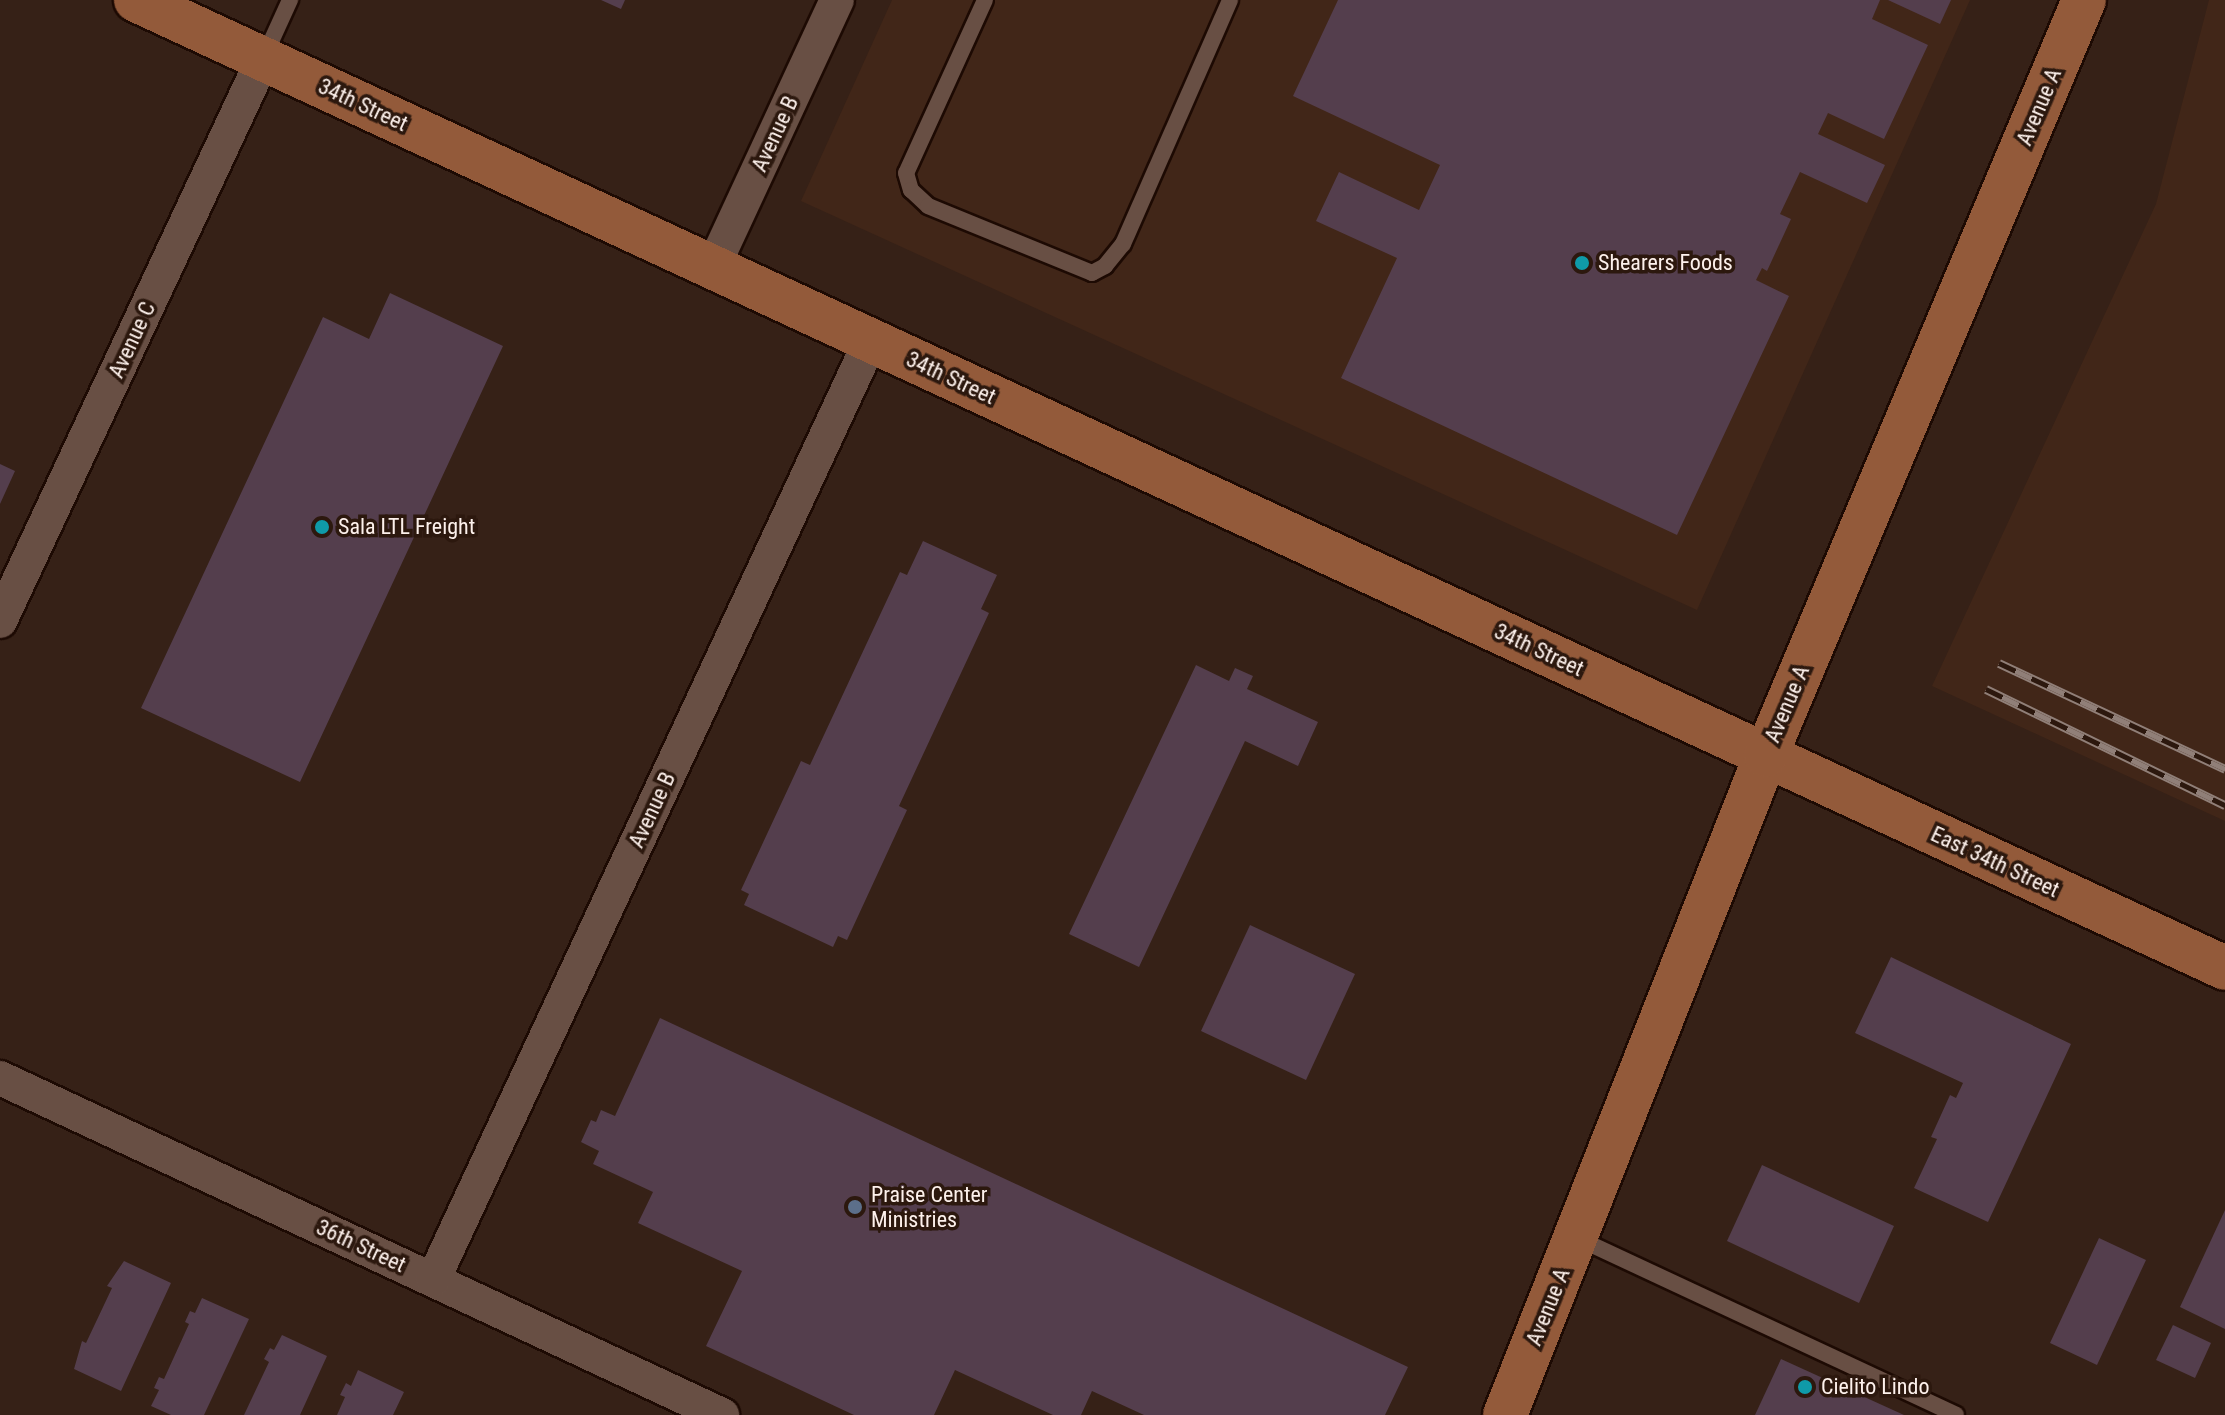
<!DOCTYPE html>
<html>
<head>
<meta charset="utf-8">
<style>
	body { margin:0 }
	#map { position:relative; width:2225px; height:1415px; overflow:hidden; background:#362117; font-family:"Roboto Condensed",sans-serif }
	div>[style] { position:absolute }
	.built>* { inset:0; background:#412618 }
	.building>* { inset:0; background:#543e4d }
	.roads { filter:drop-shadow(2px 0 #1d0a03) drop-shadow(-2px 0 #1d0a03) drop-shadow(0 2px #1d0a03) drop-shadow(0 -2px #1d0a03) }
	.lane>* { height:16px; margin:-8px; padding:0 8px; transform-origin:8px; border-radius:8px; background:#684f44 }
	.street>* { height:34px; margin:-17px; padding:0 17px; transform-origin:17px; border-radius:17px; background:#684f44 }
	.secondary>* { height:44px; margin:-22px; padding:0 22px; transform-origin:22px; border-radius:22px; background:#935a3a }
	.rail>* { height:9px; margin-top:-4.5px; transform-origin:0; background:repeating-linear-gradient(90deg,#2c180e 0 18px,#907f78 0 36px); box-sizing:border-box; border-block:2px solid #907f78 }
	.dots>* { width:22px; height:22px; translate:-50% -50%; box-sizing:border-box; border:4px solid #2c180e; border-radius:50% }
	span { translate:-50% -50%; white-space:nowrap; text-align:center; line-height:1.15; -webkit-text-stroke:7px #2c180e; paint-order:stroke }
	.street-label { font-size:22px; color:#fdf1ec }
	.poi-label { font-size:22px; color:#fdf1ec }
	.left { translate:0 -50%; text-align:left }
</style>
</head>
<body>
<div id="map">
	<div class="built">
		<div style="clip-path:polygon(892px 0,1970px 0,1697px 610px,801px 201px)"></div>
		<div style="clip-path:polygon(2209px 0,2225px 0,2225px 821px,1932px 686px,2156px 204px)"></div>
	</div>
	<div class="building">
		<div style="clip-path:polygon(601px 0,625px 0,621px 9px)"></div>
		<div style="clip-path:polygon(1338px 0,1880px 0,1872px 19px,1928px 45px,1884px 139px,1828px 113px,1818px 134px,1885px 165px,1867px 203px,1800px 172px,1780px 214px,1791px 219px,1767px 271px,1762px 268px,1756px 280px,1789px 296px,1677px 535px,1341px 378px,1397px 258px,1316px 221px,1339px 172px,1419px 210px,1440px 165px,1293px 96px)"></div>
		<div style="clip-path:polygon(1888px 0,1951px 0,1940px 24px)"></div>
		<div style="clip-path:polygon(390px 293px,503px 346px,300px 782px,141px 708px,323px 317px,369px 339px)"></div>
		<div style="clip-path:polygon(0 464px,15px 471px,0 504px)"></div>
		<div style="clip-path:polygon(923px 541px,997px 575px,981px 609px,989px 613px,899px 806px,907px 810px,847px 940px,838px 936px,833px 947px,744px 905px,749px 894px,741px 890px,801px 761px,810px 765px,900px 572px,907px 575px)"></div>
		<div style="clip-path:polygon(1196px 665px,1229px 681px,1235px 668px,1253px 676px,1247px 689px,1318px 722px,1298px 766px,1245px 741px,1139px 967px,1069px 934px)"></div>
		<div style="clip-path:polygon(1250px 925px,1355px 974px,1306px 1080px,1201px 1031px)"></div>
		<div style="clip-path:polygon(1891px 957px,2071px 1044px,1988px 1222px,1914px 1188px,1937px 1139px,1931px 1137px,1950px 1095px,1956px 1098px,1963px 1083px,1855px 1033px)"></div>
		<div style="clip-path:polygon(660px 1018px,1408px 1367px,1385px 1415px,1144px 1415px,1092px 1391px,1081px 1415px,1053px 1415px,955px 1370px,934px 1415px,854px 1415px,706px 1346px,742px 1271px,638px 1223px,653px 1192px,593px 1164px,599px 1151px,581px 1142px,591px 1120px,596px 1122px,601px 1110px,615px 1116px)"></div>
		<div style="clip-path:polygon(1762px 1165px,1894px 1226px,1859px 1303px,1727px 1241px)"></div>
		<div style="clip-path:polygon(2225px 1210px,2225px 1329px,2180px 1307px)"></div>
		<div style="clip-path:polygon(2099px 1238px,2146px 1260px,2097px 1365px,2050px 1343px)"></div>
		<div style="clip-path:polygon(124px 1261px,171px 1283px,121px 1391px,74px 1369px,82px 1341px,86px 1343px,112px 1288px,107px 1286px)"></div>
		<div style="clip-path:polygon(202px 1298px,249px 1319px,204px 1415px,171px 1415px,151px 1406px,159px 1390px,154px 1388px,159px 1377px,164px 1379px,189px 1324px,185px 1322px,190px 1311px,195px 1313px)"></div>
		<div style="clip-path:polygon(2173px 1325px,2211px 1343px,2195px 1378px,2156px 1360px)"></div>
		<div style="clip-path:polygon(282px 1335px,327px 1356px,300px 1415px,244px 1415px,269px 1362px,264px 1359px,270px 1348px,274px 1350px)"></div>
		<div style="clip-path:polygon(1781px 1359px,1904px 1415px,1755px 1415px)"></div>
		<div style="clip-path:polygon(358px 1370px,404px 1392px,393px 1415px,337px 1415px,345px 1397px,340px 1395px,346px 1383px,351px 1386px)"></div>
	</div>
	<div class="roads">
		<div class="lane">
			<div style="left:985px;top:0;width:190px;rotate:114.5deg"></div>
			<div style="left:906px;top:173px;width:18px;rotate:74deg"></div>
			<div style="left:911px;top:190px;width:23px;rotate:43deg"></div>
			<div style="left:928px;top:206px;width:177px;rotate:22.2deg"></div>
			<div style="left:1092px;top:273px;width:15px;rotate:-28deg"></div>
			<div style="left:1105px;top:266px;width:28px;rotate:-51deg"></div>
			<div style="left:1123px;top:244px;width:266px;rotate:-66.3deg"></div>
			<div style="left:264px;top:57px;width:63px;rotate:-65.5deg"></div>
			<div style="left:1577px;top:1238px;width:418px;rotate:25deg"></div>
		</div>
		<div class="street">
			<div style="left:713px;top:267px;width:294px;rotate:-65.1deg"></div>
			<div style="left:0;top:621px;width:620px;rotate:-64.92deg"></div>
			<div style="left:0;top:1078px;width:797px;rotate:25.02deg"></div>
			<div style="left:433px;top:1280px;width:1037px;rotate:-65.02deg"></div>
		</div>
		<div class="secondary">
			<div style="left:136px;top:0;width:2302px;rotate:24.86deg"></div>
			<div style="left:1505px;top:1415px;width:710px;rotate:-68.42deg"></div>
			<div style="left:1766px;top:755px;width:819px;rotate:-67.16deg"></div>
		</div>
	</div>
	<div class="rail">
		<div style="left:1999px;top:663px;width:250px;rotate:25.1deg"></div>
		<div style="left:1986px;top:689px;width:266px;rotate:25.9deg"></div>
	</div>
	<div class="dots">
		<div style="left:1582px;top:263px;background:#0f9aa8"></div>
		<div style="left:322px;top:527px;background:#0f9aa8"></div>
		<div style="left:855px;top:1207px;background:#5c6f8a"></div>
		<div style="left:1805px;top:1387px;background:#0f9aa8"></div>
	</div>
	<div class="street-label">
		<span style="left:363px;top:105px;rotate:25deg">34th Street</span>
		<span style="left:2039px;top:107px;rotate:-67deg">Avenue A</span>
		<span style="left:775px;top:134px;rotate:-65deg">Avenue B</span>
		<span style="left:132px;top:340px;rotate:-65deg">Avenue C</span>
		<span style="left:951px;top:378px;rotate:25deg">34th Street</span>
		<span style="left:1539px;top:650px;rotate:25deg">34th Street</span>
		<span style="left:1787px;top:704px;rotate:-67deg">Avenue A</span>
		<span style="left:652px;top:810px;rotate:-65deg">Avenue B</span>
		<span style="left:1995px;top:862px;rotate:25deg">East 34th Street</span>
		<span style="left:361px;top:1246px;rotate:25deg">36th Street</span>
		<span style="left:1548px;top:1307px;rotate:-68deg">Avenue A</span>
	</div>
	<div class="poi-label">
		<span class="left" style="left:1598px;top:263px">Shearers Foods</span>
		<span class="left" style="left:338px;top:527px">Sala LTL Freight</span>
		<span class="left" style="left:871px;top:1207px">Praise Center<br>Ministries</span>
		<span class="left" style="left:1821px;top:1387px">Cielito Lindo</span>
	</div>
</div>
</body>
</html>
